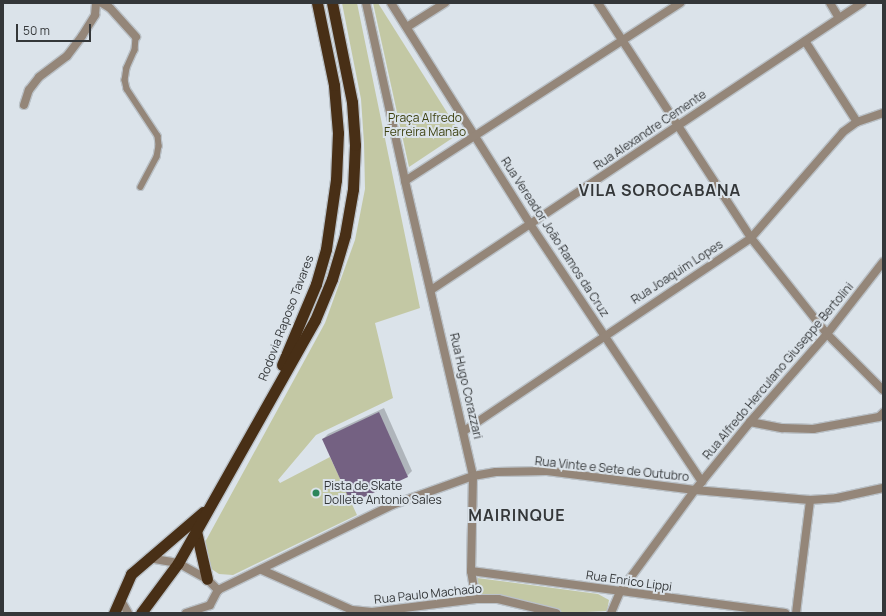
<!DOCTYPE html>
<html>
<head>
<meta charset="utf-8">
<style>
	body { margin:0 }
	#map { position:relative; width:886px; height:616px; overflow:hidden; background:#dbe3ea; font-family:Manrope,sans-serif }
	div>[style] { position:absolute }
	.green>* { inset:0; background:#c3c8a4 }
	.shadow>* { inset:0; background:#0003 }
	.building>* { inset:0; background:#746182 }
	.roads { filter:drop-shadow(1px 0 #bac1c7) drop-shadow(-1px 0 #bac1c7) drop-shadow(0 1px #bac1c7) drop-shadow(0 -1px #bac1c7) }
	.service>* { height:5.5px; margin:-2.75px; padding:0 2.75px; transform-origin:2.75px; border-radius:2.75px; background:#948679 }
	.minor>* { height:8px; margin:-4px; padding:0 4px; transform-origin:4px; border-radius:4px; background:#948679 }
	.trunk>* { height:11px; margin:-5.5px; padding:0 5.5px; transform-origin:5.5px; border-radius:5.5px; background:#482f16 }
	.dots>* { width:11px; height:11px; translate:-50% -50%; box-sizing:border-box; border:2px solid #dbe3ea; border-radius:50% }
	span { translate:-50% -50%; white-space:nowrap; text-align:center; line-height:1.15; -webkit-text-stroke:4px #dbe3ea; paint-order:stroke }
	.park-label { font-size:12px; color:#3d4110 }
	.street-label { font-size:12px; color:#343739 }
	.poi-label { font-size:12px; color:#343739 }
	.left { translate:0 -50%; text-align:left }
	.district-label { font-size:16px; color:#343739; font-weight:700; letter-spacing:1px }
	.frame { position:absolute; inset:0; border:4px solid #343739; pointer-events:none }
	.scale { position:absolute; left:16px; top:24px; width:75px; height:18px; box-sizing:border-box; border:2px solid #343739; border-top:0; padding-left:5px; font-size:12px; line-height:14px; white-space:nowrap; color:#343739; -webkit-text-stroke:3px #dbe3ea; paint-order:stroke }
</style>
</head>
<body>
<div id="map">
	<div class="green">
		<div style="clip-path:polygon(342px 3px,357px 3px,420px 308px,375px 323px,393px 398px,316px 435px,278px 480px,280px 483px,330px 457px,357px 515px,233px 575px,219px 574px,207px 566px,204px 544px,325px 323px,355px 240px,365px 189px,364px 143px,361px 99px)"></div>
		<div style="clip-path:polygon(373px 3px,378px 3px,460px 133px,409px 167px)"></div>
		<div style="clip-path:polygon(477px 578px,598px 594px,609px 600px,607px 611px,565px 613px,501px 595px,478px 594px)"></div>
	</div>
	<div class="shadow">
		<div style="clip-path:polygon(384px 408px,412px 471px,407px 476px,323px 439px,328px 434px)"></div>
	</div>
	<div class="building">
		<div style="clip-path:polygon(379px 412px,408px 477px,351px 503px,322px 439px)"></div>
	</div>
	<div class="roads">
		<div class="service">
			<div style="left:136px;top:37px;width:13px;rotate:94deg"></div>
			<div style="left:135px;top:50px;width:20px;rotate:114deg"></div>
			<div style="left:127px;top:68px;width:12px;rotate:99deg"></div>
			<div style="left:125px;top:80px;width:9px;rotate:77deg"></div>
			<div style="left:127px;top:89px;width:56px;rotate:56.6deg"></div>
			<div style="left:158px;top:136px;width:10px;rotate:84deg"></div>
			<div style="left:159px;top:146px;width:11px;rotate:100deg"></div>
			<div style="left:157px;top:157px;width:34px;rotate:118deg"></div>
		</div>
		<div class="minor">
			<div style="left:102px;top:3px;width:9px;rotate:32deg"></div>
			<div style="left:110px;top:8px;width:39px;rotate:48deg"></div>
			<div style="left:366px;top:3px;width:182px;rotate:77.6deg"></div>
			<div style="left:405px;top:181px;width:303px;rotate:77deg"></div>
			<div style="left:473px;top:476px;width:95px;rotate:91.2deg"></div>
			<div style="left:471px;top:571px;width:28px;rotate:80deg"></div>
			<div style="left:391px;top:3px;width:261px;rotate:57.8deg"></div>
			<div style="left:530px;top:224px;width:310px;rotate:56.3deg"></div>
			<div style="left:598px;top:3px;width:280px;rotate:56.9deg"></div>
			<div style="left:751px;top:238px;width:122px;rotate:51.6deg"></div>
			<div style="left:827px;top:334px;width:79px;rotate:45deg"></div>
			<div style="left:830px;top:3px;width:17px;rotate:59deg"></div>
			<div style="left:407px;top:27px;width:45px;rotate:-32.3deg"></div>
			<div style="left:805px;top:41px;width:96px;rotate:57.3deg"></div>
			<div style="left:24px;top:105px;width:16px;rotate:-72deg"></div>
			<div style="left:29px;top:90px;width:16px;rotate:-52deg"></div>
			<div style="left:39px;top:77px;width:35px;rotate:-37deg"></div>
			<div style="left:67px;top:56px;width:25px;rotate:-53deg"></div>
			<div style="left:82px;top:36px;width:25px;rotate:-58deg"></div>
			<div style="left:95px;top:15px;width:12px;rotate:-85deg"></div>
			<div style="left:405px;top:181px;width:328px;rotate:-32.9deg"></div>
			<div style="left:431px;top:290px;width:518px;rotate:-33.66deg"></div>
			<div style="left:750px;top:422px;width:33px;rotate:11deg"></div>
			<div style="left:782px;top:428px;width:31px;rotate:2deg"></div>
			<div style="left:813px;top:429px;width:67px;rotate:-10.3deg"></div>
			<div style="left:879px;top:417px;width:6px;rotate:-45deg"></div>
			<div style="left:464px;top:431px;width:346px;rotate:-33.9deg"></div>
			<div style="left:751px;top:238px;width:140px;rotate:-49deg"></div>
			<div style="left:843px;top:132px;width:17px;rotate:-36deg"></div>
			<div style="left:857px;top:122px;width:28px;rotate:-19deg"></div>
			<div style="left:149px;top:558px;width:29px;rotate:10deg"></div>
			<div style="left:178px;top:563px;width:33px;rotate:29deg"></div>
			<div style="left:207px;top:579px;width:16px;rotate:45deg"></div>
			<div style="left:262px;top:570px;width:98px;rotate:24deg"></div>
			<div style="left:352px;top:610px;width:20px;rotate:6deg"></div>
			<div style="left:372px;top:612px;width:105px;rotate:-7.1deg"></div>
			<div style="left:476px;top:599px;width:22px"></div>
			<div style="left:498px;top:599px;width:60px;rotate:13.6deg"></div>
			<div style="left:471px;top:571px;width:317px;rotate:7.6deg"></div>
			<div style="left:120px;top:599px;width:16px;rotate:60deg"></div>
			<div style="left:186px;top:613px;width:25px;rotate:-18deg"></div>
			<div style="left:210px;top:605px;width:17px;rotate:-62deg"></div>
			<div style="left:218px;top:590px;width:194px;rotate:-26deg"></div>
			<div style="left:392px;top:505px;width:86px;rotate:-19.7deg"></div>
			<div style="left:473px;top:476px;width:23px;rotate:-10deg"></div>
			<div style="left:496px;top:472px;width:51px;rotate:-1.1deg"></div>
			<div style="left:547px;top:471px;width:149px;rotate:7.3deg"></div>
			<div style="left:695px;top:490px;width:115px;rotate:5deg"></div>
			<div style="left:810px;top:500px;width:27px;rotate:-4deg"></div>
			<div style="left:837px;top:498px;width:47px;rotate:-12.3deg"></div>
			<div style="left:611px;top:613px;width:23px;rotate:-67deg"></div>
			<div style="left:620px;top:592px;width:127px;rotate:-53.7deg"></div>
			<div style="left:695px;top:490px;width:87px;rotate:-51deg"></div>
			<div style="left:750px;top:422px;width:117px;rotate:-48.8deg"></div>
			<div style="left:827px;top:334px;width:91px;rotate:-52.1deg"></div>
			<div style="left:796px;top:613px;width:114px;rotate:-82.9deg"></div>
		</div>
		<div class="trunk">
			<div style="left:282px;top:365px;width:88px;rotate:-67.2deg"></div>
			<div style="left:316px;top:284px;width:36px;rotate:-74deg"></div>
			<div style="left:326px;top:249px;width:70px;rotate:-81.8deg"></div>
			<div style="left:336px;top:180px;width:47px;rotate:-87.6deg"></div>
			<div style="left:338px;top:133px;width:48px;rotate:-94.8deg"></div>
			<div style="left:334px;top:85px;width:84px;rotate:-101.7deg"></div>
			<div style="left:196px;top:531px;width:49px;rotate:77.1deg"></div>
			<div style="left:114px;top:613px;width:43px;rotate:-66.4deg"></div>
			<div style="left:131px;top:574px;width:95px;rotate:-40.7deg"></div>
			<div style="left:141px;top:613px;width:62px;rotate:-53.5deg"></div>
			<div style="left:178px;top:563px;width:279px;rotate:-60.6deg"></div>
			<div style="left:315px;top:320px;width:44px;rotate:-67.5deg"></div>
			<div style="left:332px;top:279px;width:46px;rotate:-73.5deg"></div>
			<div style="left:345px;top:235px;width:47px;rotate:-80.1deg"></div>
			<div style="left:353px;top:189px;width:44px;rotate:-87.4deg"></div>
			<div style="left:355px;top:145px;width:43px;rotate:-94deg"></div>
			<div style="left:352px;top:102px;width:101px;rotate:-101.4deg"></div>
		</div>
	</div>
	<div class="dots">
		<div style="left:316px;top:493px;background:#2b865c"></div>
	</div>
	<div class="park-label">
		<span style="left:425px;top:125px">Praça Alfredo<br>Ferreira Manão</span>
	</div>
	<div class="street-label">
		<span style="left:650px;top:130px;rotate:-34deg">Rua Alexandre Cemente</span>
		<span style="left:555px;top:237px;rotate:57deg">Rua Vereador João Ramos da Cruz</span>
		<span style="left:677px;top:272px;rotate:-33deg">Rua Joaquim Lopes</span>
		<span style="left:286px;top:318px;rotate:-69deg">Rodovia Raposo Tavares</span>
		<span style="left:778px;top:371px;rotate:-50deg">Rua Alfredo Herculano Giuseppe Bertolini</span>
		<span style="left:466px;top:386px;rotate:77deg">Rua Hugo Corazzari</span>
		<span style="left:612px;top:469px;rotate:6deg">Rua Vinte e Sete de Outubro</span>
		<span style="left:629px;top:581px;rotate:8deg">Rua Enrico Lippi</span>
		<span style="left:428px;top:594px;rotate:-6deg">Rua Paulo Machado</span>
	</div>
	<div class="poi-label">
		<span class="left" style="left:324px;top:493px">Pista de Skate<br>Dollete Antonio Sales</span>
	</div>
	<div class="district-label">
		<span style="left:660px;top:190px">VILA SOROCABANA</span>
		<span style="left:517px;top:515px">MAIRINQUE</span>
	</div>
	<div class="frame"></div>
	<div class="scale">50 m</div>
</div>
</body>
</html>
